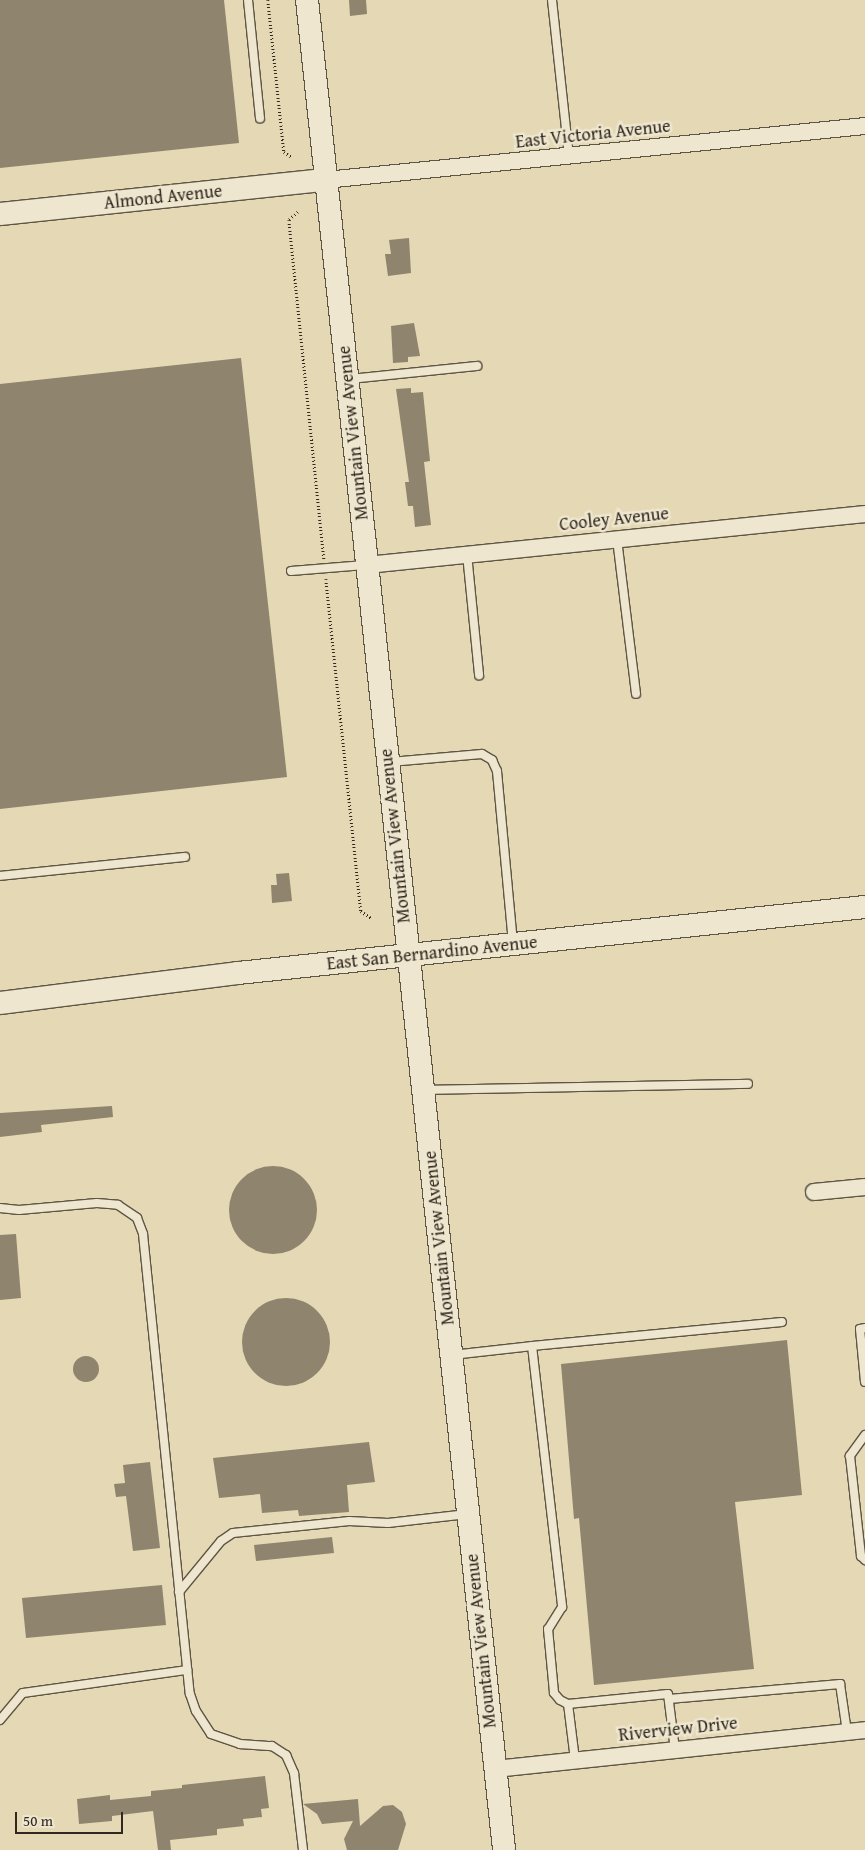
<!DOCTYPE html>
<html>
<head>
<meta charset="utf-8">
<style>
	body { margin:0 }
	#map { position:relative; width:865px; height:1850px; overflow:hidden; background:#e5d8b5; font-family:"Gentium Book Plus",serif }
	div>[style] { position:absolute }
	.building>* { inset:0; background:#8f846d }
	.round { border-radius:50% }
	.path>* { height:2.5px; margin-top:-1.25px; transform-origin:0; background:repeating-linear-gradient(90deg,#31291f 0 1px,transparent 0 3.5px) }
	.roads { filter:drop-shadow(1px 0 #5e5544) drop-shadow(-1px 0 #5e5544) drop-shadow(0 1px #5e5544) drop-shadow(0 -1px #5e5544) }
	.lane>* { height:8px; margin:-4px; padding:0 4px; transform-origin:4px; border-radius:4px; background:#eee6cf }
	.street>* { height:16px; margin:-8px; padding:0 8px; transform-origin:8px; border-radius:8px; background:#eee6cf }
	.secondary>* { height:22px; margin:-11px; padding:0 11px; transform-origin:11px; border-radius:11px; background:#eee6cf }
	span { translate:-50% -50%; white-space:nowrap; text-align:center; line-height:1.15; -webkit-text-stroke:5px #eee6cf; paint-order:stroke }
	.street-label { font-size:18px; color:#31291f }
	.scale { position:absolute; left:15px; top:1812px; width:108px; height:22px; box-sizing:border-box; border:2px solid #31291f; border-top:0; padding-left:6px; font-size:15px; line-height:18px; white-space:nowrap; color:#31291f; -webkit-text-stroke:4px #eee6cf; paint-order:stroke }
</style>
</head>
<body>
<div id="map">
	<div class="building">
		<div style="clip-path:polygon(0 0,224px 0,239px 143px,0 168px)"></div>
		<div style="clip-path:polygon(349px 0,366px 0,367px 14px,350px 16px)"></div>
		<div style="clip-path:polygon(409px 238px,411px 273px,388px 276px,385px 254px,391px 254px,389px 240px)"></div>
		<div style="clip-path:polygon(414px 323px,420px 356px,408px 357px,408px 362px,393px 363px,391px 326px)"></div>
		<div style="clip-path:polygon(241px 358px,287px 777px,0 809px,0 384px)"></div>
		<div style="clip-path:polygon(411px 388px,411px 393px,423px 392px,430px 461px,424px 462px,431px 525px,415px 527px,413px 506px,408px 506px,405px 482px,409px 482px,396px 389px)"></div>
		<div style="clip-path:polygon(289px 873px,292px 901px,272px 903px,271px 885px,277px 885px,276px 874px)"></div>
		<div style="clip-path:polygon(112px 1106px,113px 1117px,41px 1125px,42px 1132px,0 1137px,0 1113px)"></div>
		<div class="round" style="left:229px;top:1166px;width:88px;height:88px"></div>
		<div style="clip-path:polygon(16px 1234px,21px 1298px,0 1300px,0 1235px)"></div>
		<div class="round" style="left:242px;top:1298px;width:88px;height:88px"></div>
		<div style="clip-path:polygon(787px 1340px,802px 1495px,735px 1502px,754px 1669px,594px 1685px,579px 1518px,574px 1519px,561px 1364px)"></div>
		<div class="round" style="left:73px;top:1356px;width:26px;height:26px"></div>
		<div style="clip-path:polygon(369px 1442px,375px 1482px,347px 1485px,349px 1512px,299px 1516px,298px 1510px,262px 1513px,260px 1494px,219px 1498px,213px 1458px)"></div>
		<div style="clip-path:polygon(150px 1462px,160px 1548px,133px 1551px,126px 1496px,116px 1497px,114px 1484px,125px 1483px,123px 1465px)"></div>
		<div style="clip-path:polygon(332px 1537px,334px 1553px,256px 1561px,254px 1545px)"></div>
		<div style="clip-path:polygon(162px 1585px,166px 1625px,26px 1638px,22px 1598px)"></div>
		<div style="clip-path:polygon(265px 1776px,269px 1808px,261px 1809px,262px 1817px,243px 1819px,244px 1826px,217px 1829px,217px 1835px,170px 1840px,171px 1850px,158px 1850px,153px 1811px,112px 1816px,112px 1821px,79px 1824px,77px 1799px,110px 1795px,110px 1800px,151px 1796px,151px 1791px,182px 1788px,182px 1785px)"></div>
		<div style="clip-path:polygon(358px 1799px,360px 1826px,383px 1806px,393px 1805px,402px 1812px,406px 1824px,398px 1850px,347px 1850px,344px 1839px,353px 1821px,322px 1824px,317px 1814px,303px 1804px)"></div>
	</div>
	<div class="path">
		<div style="left:268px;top:0;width:153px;rotate:84deg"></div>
		<div style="left:284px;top:152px;width:9px;rotate:32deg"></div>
		<div style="left:298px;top:212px;width:12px;rotate:138deg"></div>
		<div style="left:289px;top:220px;width:341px;rotate:84.1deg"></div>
		<div style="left:326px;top:579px;width:334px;rotate:84deg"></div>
		<div style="left:361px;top:911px;width:12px;rotate:35deg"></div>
	</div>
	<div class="roads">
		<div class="lane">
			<div style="left:248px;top:0;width:119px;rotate:84.2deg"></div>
			<div style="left:552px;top:0;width:157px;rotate:83.8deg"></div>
			<div style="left:349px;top:379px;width:129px;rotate:-5.8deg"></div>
			<div style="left:617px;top:539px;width:156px;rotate:83deg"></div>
			<div style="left:467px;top:554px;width:122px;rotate:84.3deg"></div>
			<div style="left:291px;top:571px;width:74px;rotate:-4.6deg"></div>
			<div style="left:390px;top:762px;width:92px;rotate:-5deg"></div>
			<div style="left:482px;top:754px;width:12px;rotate:31deg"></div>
			<div style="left:492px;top:760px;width:12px;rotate:66deg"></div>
			<div style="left:497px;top:771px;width:173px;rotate:84.7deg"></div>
			<div style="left:0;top:876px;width:186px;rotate:-5.9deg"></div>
			<div style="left:425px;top:1090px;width:323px;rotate:-1.1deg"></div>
			<div style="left:0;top:1208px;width:19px;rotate:6deg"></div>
			<div style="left:19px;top:1210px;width:78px;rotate:-5.1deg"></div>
			<div style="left:97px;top:1203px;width:21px;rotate:5deg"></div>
			<div style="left:118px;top:1205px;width:23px;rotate:34deg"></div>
			<div style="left:137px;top:1218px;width:17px;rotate:69deg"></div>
			<div style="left:143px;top:1234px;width:462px;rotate:84.2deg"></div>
			<div style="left:190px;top:1694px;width:18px;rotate:71deg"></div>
			<div style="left:196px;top:1711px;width:27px;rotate:57deg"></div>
			<div style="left:211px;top:1734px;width:31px;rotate:19deg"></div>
			<div style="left:240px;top:1744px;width:32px;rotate:4deg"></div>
			<div style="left:272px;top:1746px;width:17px;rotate:33deg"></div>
			<div style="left:286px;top:1755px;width:20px;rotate:66deg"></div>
			<div style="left:294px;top:1773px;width:78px;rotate:83.3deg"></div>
			<div style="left:865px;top:1328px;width:5px;rotate:169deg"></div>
			<div style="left:860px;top:1329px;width:53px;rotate:84.6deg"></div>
			<div style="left:532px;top:1346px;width:251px;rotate:-5.5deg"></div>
			<div style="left:452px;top:1355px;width:81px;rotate:-6.4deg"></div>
			<div style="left:532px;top:1346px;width:263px;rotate:83.4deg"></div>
			<div style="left:562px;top:1607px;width:26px;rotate:122deg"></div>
			<div style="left:548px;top:1629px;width:64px;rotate:84.6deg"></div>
			<div style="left:554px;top:1693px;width:9px;rotate:49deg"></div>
			<div style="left:560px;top:1700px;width:9px;rotate:27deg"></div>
			<div style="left:865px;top:1435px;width:26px;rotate:126deg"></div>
			<div style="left:850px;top:1456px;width:101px;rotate:83.7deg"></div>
			<div style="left:861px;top:1556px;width:6px;rotate:45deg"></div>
			<div style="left:179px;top:1592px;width:66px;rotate:-50.5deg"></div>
			<div style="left:221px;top:1541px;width:14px;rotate:-34deg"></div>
			<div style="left:233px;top:1533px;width:117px;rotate:-5.9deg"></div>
			<div style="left:349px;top:1521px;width:39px;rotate:3deg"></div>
			<div style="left:388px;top:1523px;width:80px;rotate:-6.5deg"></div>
			<div style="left:669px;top:1699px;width:172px;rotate:-5deg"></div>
			<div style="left:840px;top:1684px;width:49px;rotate:81.7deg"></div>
			<div style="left:0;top:1720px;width:35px;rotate:-50deg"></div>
			<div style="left:23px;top:1693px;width:166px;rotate:-8deg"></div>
			<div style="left:575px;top:1760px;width:56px;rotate:-97.1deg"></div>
			<div style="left:568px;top:1704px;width:100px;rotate:-5.7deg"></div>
			<div style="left:668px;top:1694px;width:56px;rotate:82.9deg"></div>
		</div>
		<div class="street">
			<div style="left:325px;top:180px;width:543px;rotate:-5.71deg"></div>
			<div style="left:367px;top:565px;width:501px;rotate:-5.85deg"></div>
			<div style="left:814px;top:1192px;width:51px;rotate:-5.6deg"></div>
			<div style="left:495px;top:1769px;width:372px;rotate:-6deg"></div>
		</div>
		<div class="secondary">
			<div style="left:307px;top:0;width:1860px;rotate:83.92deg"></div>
			<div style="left:0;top:214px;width:327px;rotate:-6deg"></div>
			<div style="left:0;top:1003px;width:240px;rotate:-7.2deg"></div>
			<div style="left:238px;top:973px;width:630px;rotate:-6.01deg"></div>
		</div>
	</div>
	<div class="street-label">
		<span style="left:593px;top:134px;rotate:-6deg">East Victoria Avenue</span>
		<span style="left:163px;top:197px;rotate:-6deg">Almond Avenue</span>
		<span style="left:353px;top:433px;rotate:-96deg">Mountain View Avenue</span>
		<span style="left:614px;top:519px;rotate:-6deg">Cooley Avenue</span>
		<span style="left:395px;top:836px;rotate:-96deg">Mountain View Avenue</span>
		<span style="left:432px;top:953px;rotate:-6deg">East San Bernardino Avenue</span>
		<span style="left:439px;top:1238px;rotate:-96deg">Mountain View Avenue</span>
		<span style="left:481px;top:1641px;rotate:-96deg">Mountain View Avenue</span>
		<span style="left:678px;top:1729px;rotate:-6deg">Riverview Drive</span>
	</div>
	<div class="scale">50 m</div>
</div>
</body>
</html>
